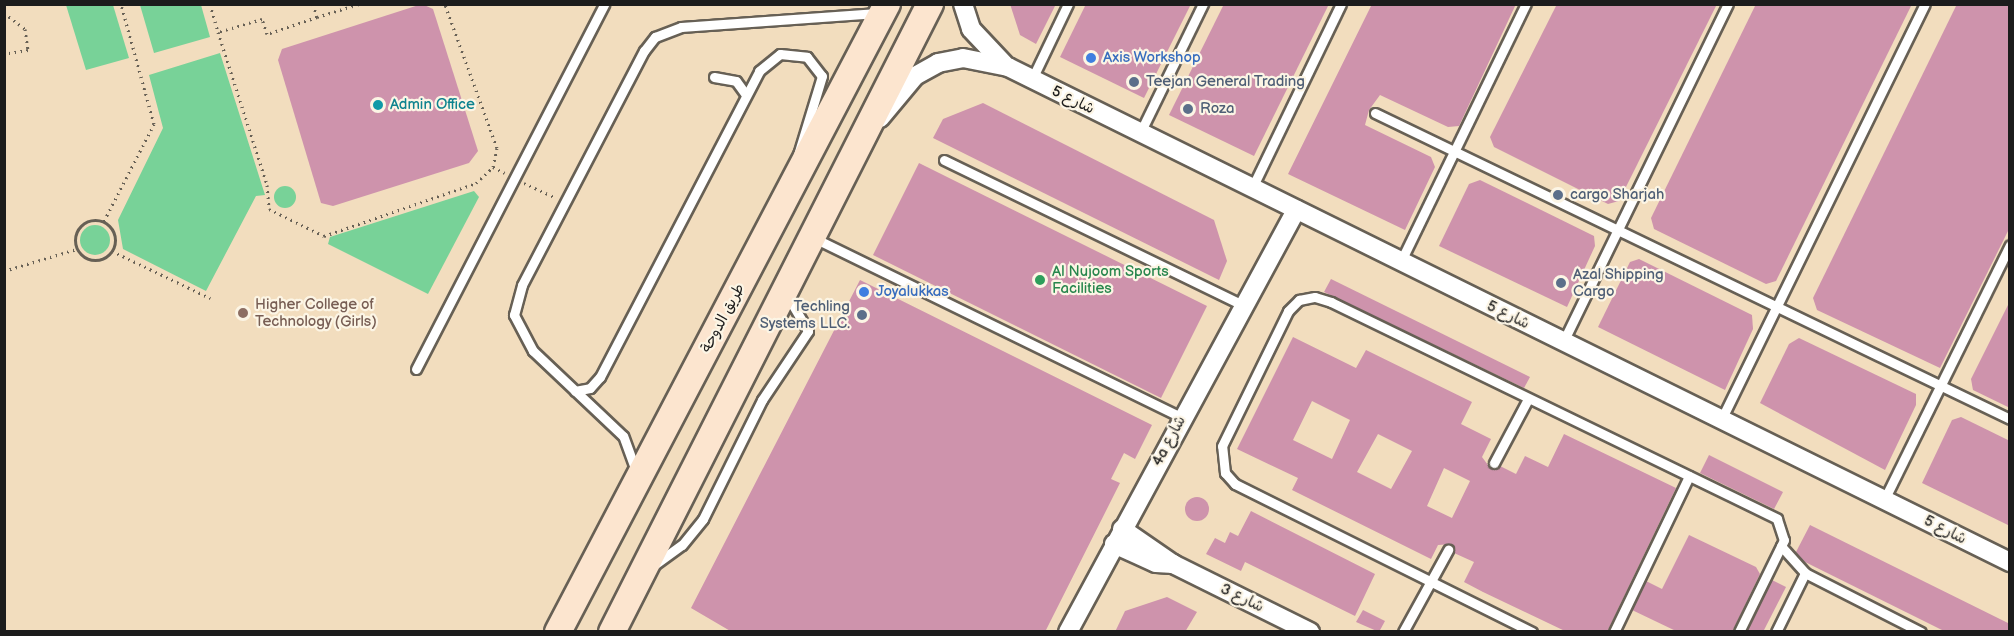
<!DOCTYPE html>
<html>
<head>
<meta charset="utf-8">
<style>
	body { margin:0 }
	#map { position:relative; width:2014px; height:636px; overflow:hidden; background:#f2ddbe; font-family:"Balsamiq Sans","Playpen Sans Arabic",sans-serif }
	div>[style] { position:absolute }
	.green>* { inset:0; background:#78d298 }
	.round { border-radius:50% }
	.building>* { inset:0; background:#ce93ac }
	.path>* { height:3px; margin-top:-1.5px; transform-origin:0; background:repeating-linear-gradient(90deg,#676055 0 1.5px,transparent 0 6px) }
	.path>.ring { margin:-1.5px; padding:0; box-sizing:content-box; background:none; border:3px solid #676055; border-radius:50% }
	.roads { filter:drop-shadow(2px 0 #676055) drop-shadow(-2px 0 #676055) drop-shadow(0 2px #676055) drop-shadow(0 -2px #676055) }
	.lane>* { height:9px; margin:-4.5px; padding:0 4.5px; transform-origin:4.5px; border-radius:4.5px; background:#fff }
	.street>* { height:18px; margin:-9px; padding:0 9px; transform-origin:9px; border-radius:9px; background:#fff }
	.secondary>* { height:26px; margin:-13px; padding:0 13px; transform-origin:13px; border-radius:13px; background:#fce5cf }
	.dots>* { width:16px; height:16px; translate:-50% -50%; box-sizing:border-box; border:3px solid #fcf5e5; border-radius:50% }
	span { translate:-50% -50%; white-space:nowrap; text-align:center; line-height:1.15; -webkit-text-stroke:4.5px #fcf5e5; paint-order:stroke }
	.shop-label { font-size:15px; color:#366cbe }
	.left { translate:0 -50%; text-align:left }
	.service-label { font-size:15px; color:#4e5e75 }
	.right { translate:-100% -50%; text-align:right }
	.street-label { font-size:15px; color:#1c1c1c }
	.culture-label { font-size:15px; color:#0d838f }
	.leisure-label { font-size:15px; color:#27864d }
	.education-label { font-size:15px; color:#785e54 }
	.frame { position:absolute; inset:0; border:6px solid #1c1c1c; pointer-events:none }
</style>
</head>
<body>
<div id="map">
	<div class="green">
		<div style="clip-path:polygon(66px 5px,113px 5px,129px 58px,86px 70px)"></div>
		<div style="clip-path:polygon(140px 5px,201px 5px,210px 37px,154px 53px)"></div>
		<div style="clip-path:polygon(220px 53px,265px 195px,256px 196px,206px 291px,123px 249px,118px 220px,163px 128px,149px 75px)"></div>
		<div class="round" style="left:274px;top:186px;width:22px;height:22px"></div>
		<div style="clip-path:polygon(474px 191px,479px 197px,428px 294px,328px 244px,330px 237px)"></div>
		<div class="round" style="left:80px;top:225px;width:30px;height:30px"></div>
	</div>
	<div class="building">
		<div style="clip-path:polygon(422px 4px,433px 9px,478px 151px,469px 163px,333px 206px,321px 203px,278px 60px,282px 49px)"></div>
		<div style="clip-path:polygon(1010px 4px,1056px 4px,1036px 44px,1020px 35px)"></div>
		<div style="clip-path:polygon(1086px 4px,1191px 4px,1144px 98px,1060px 57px)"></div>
		<div style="clip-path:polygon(1224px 4px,1329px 4px,1254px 156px,1169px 115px)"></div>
		<div style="clip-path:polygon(1372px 4px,1516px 4px,1459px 126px,1448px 127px,1380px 95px,1369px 110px,1365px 125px,1431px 157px,1435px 167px,1405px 230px,1288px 174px)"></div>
		<div style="clip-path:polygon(1557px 4px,1717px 4px,1619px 201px,1608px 204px,1494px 147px,1490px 137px)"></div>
		<div style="clip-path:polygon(1756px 4px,1912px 4px,1776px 281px,1766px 284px,1654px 229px,1651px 218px)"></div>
		<div style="clip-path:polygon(1957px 4px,2010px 4px,2010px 227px,1940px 368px,1817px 310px,1813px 298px)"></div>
		<div style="clip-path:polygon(983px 103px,1214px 220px,1227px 261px,1219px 280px,933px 138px,943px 119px)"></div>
		<div style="clip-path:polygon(919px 163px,1207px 306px,1161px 398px,873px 255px)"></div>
		<div style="clip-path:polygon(1480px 180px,1594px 236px,1595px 246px,1567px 307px,1439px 246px,1469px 184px)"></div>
		<div style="clip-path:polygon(1639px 259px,1752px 315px,1753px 329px,1725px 390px,1598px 327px,1630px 262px)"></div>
		<div style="clip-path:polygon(1331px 279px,1530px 377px,1524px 388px,1324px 292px)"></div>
		<div style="clip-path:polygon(860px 280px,1152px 425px,1135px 459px,1124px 453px,1111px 479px,1120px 483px,1045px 632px,732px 632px,691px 608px)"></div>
		<div style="clip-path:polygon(2010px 301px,2010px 408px,1973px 390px,1971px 379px)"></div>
		<div style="clip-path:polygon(evenodd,1293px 337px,1356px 368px,1366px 350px,1472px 402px,1461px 424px,1491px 439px,1482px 457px,1491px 469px,1500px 466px,1516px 474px,1525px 456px,1548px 467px,1564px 434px,1676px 488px,1607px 632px,1567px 632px,1483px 592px,1464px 582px,1474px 562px,1454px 553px,1452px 544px,1438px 545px,1431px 559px,1292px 490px,1298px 478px,1237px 449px,1293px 337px,1312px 401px,1350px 420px,1332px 459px,1293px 440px,1312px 401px,1293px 337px,1378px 434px,1412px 451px,1391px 489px,1357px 472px,1378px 434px,1293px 337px,1444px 468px,1470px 481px,1452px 518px,1427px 506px,1444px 468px)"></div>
		<div style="clip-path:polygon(1799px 338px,1916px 394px,1916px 405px,1885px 470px,1760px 403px,1789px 344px)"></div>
		<div style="clip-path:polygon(1961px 417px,2010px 441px,2010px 526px,1922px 483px,1952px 420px)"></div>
		<div style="clip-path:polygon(1709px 455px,1783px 492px,1774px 509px,1700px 473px)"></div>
		<div class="round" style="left:1185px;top:497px;width:24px;height:24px"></div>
		<div style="clip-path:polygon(1251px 511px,1375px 574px,1355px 616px,1245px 562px,1241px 571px,1206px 554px,1215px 538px,1225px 543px,1230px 532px,1238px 536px)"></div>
		<div style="clip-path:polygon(1810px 525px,2010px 624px,2010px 632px,1946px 632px,1803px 561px,1796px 552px)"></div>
		<div style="clip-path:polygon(1689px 535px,1756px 567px,1760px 574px,1732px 632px,1678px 632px,1632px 610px,1646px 581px,1662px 589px)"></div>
		<div style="clip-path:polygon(1772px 580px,1786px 587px,1763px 632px,1747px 632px)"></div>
		<div style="clip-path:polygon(1167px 597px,1197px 612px,1185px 632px,1115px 632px,1125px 611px)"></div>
		<div style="clip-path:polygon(1363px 610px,1385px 621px,1379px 632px,1356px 622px)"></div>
	</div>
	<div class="path">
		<div style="left:210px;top:4px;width:29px;rotate:74deg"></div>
		<div style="left:313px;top:4px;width:14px;rotate:73deg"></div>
		<div style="left:317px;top:17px;width:44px;rotate:-17.2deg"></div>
		<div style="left:4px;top:13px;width:26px;rotate:37deg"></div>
		<div style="left:25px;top:29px;width:21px;rotate:82deg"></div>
		<div style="left:28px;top:50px;width:24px;rotate:171deg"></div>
		<div style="left:317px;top:17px;width:53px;rotate:161.2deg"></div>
		<div style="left:267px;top:34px;width:16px;rotate:-108deg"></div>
		<div style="left:262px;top:19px;width:46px;rotate:163.5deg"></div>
		<div style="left:218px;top:32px;width:161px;rotate:72.2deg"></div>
		<div style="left:267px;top:185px;width:24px;rotate:85deg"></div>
		<div style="left:269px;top:209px;width:61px;rotate:26.1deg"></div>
		<div style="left:324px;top:236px;width:161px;rotate:-19.2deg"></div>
		<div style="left:476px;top:183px;width:23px;rotate:-43deg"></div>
		<div style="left:493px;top:167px;width:19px;rotate:-78deg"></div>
		<div style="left:497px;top:148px;width:153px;rotate:-109.9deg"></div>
		<div style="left:493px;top:167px;width:13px;rotate:27deg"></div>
		<div style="left:524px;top:183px;width:33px;rotate:25deg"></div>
		<div class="ring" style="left:75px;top:220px;width:37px;height:37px"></div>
		<div style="left:104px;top:221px;width:109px;rotate:-62.7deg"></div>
		<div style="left:154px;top:124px;width:124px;rotate:-105.4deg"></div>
		<div style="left:112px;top:251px;width:109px;rotate:25.6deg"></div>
		<div style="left:4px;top:271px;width:76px;rotate:-16.8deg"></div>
	</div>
	<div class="roads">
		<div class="lane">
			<div style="left:714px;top:77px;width:22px;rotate:10deg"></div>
			<div style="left:736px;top:81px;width:17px;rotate:54deg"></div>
			<div style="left:1032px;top:79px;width:83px;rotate:-64.4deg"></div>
			<div style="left:1375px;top:113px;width:705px;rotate:25.73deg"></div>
			<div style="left:1140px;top:133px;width:144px;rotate:-64deg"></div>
			<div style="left:944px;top:160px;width:330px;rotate:25.9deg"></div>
			<div style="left:1252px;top:188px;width:204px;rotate:-64.2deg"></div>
			<div style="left:812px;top:237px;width:411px;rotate:26deg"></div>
			<div style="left:1400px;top:263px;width:288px;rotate:-64.1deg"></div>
			<div style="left:1563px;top:342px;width:376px;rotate:-64deg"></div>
			<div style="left:416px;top:369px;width:411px;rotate:-62.7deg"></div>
			<div style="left:575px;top:391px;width:15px;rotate:-11deg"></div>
			<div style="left:590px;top:388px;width:15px;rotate:-48deg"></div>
			<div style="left:600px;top:377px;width:345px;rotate:-62.5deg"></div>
			<div style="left:759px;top:71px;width:27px;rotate:-39deg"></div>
			<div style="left:780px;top:54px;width:27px;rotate:6deg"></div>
			<div style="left:807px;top:57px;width:24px;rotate:52deg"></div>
			<div style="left:822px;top:76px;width:83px;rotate:106.9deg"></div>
			<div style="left:1721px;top:420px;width:463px;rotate:-63.9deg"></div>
			<div style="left:1494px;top:463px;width:72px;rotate:-62deg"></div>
			<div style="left:636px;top:471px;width:37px;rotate:-110deg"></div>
			<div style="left:623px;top:436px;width:124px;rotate:-136.6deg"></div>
			<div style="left:533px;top:351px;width:41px;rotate:-117.8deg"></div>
			<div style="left:514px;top:315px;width:31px;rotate:-75deg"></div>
			<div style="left:522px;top:285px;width:264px;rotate:-62.5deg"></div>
			<div style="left:644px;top:51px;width:18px;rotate:-52deg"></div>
			<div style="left:655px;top:37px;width:28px;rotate:-21deg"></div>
			<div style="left:681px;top:27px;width:197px;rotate:-4.1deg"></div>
			<div style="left:1884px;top:500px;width:284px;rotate:-63.7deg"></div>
			<div style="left:1781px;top:546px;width:36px;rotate:48deg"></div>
			<div style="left:1805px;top:573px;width:130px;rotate:27deg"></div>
			<div style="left:654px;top:565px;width:34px;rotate:-36deg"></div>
			<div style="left:682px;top:545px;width:33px;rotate:-51deg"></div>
			<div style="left:703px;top:519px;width:133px;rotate:-63.6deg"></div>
			<div style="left:762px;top:400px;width:83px;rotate:-56.3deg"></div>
			<div style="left:808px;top:331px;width:42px;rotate:-120.3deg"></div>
			<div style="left:1403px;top:632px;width:94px;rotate:-61.2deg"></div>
			<div style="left:1532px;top:632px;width:332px;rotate:-153.5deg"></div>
			<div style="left:1235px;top:484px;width:15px;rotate:-132deg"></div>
			<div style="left:1225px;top:473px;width:27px;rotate:-96deg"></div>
			<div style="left:1222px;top:446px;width:150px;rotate:-63.9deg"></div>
			<div style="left:1288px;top:311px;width:16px;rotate:-45deg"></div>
			<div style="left:1299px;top:300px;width:16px;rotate:-11deg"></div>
			<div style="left:1315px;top:297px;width:17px;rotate:17deg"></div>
			<div style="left:1331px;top:302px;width:496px;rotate:25.9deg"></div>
			<div style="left:1777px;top:519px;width:22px;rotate:72deg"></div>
			<div style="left:1784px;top:540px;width:102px;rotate:116.1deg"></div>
			<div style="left:1614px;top:632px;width:173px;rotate:-64.3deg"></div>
			<div style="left:1776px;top:632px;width:66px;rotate:-63.8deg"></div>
		</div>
		<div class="street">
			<div style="left:963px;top:4px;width:26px;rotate:72deg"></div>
			<div style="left:971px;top:29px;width:48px;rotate:46.7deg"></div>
			<div style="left:880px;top:118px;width:55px;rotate:-50.2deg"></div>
			<div style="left:915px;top:76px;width:26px;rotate:-29deg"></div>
			<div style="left:938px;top:63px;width:25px;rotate:-11deg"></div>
			<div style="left:963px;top:58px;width:46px;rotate:11.3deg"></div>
			<div style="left:1008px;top:67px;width:1118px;rotate:26.29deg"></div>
			<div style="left:1122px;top:529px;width:62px;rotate:34.5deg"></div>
			<div style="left:1114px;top:544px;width:46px;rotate:24.3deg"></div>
			<div style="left:1156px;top:563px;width:17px;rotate:3deg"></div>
			<div style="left:1173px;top:564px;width:153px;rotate:26.4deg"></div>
			<div style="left:1068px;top:632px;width:480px;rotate:-61.6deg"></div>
		</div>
		<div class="secondary">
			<div style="left:558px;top:632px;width:709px;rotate:-62.35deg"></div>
			<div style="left:612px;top:632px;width:704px;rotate:-63.14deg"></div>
		</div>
	</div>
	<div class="dots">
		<div style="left:1091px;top:58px;background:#3f7fe0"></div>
		<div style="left:1134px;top:82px;background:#5c6f8a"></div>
		<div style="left:378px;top:105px;background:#0f9aa8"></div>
		<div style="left:1188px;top:109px;background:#5c6f8a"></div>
		<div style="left:1558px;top:195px;background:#5c6f8a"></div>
		<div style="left:1040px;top:280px;background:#2e9e5b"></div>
		<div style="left:1561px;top:283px;background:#5c6f8a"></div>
		<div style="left:864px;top:292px;background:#3f7fe0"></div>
		<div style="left:243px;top:313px;background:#8d6e63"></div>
		<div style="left:862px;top:315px;background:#5c6f8a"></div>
	</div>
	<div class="shop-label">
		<span class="left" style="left:1103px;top:58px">Axis Workshop</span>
		<span class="left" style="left:876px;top:292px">Joyalukkas</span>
	</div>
	<div class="service-label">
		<span class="left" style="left:1146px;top:82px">Teejan General Trading</span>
		<span class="left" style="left:1200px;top:109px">Roza</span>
		<span class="left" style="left:1570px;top:195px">cargo Sharjah</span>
		<span class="left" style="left:1573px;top:283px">Azal Shipping<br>Cargo</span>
		<span class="right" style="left:850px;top:315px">Techling<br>Systems LLC.</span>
	</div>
	<div class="street-label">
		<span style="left:1073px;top:100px;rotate:26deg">شارع 5</span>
		<span style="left:1508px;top:315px;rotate:26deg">شارع 5</span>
		<span style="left:723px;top:318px;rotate:-62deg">طريق الدوحة</span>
		<span style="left:1169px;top:441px;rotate:-62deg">4a شارع</span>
		<span style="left:1945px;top:530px;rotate:27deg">شارع 5</span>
		<span style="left:1242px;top:598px;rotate:26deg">شارع 3</span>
	</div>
	<div class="culture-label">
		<span class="left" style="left:390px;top:105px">Admin Office</span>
	</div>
	<div class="leisure-label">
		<span class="left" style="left:1052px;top:280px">Al Nujoom Sports<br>Facilities</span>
	</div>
	<div class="education-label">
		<span class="left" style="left:255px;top:313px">Higher College of<br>Technology (Girls)</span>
	</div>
	<div class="frame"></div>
</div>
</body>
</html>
